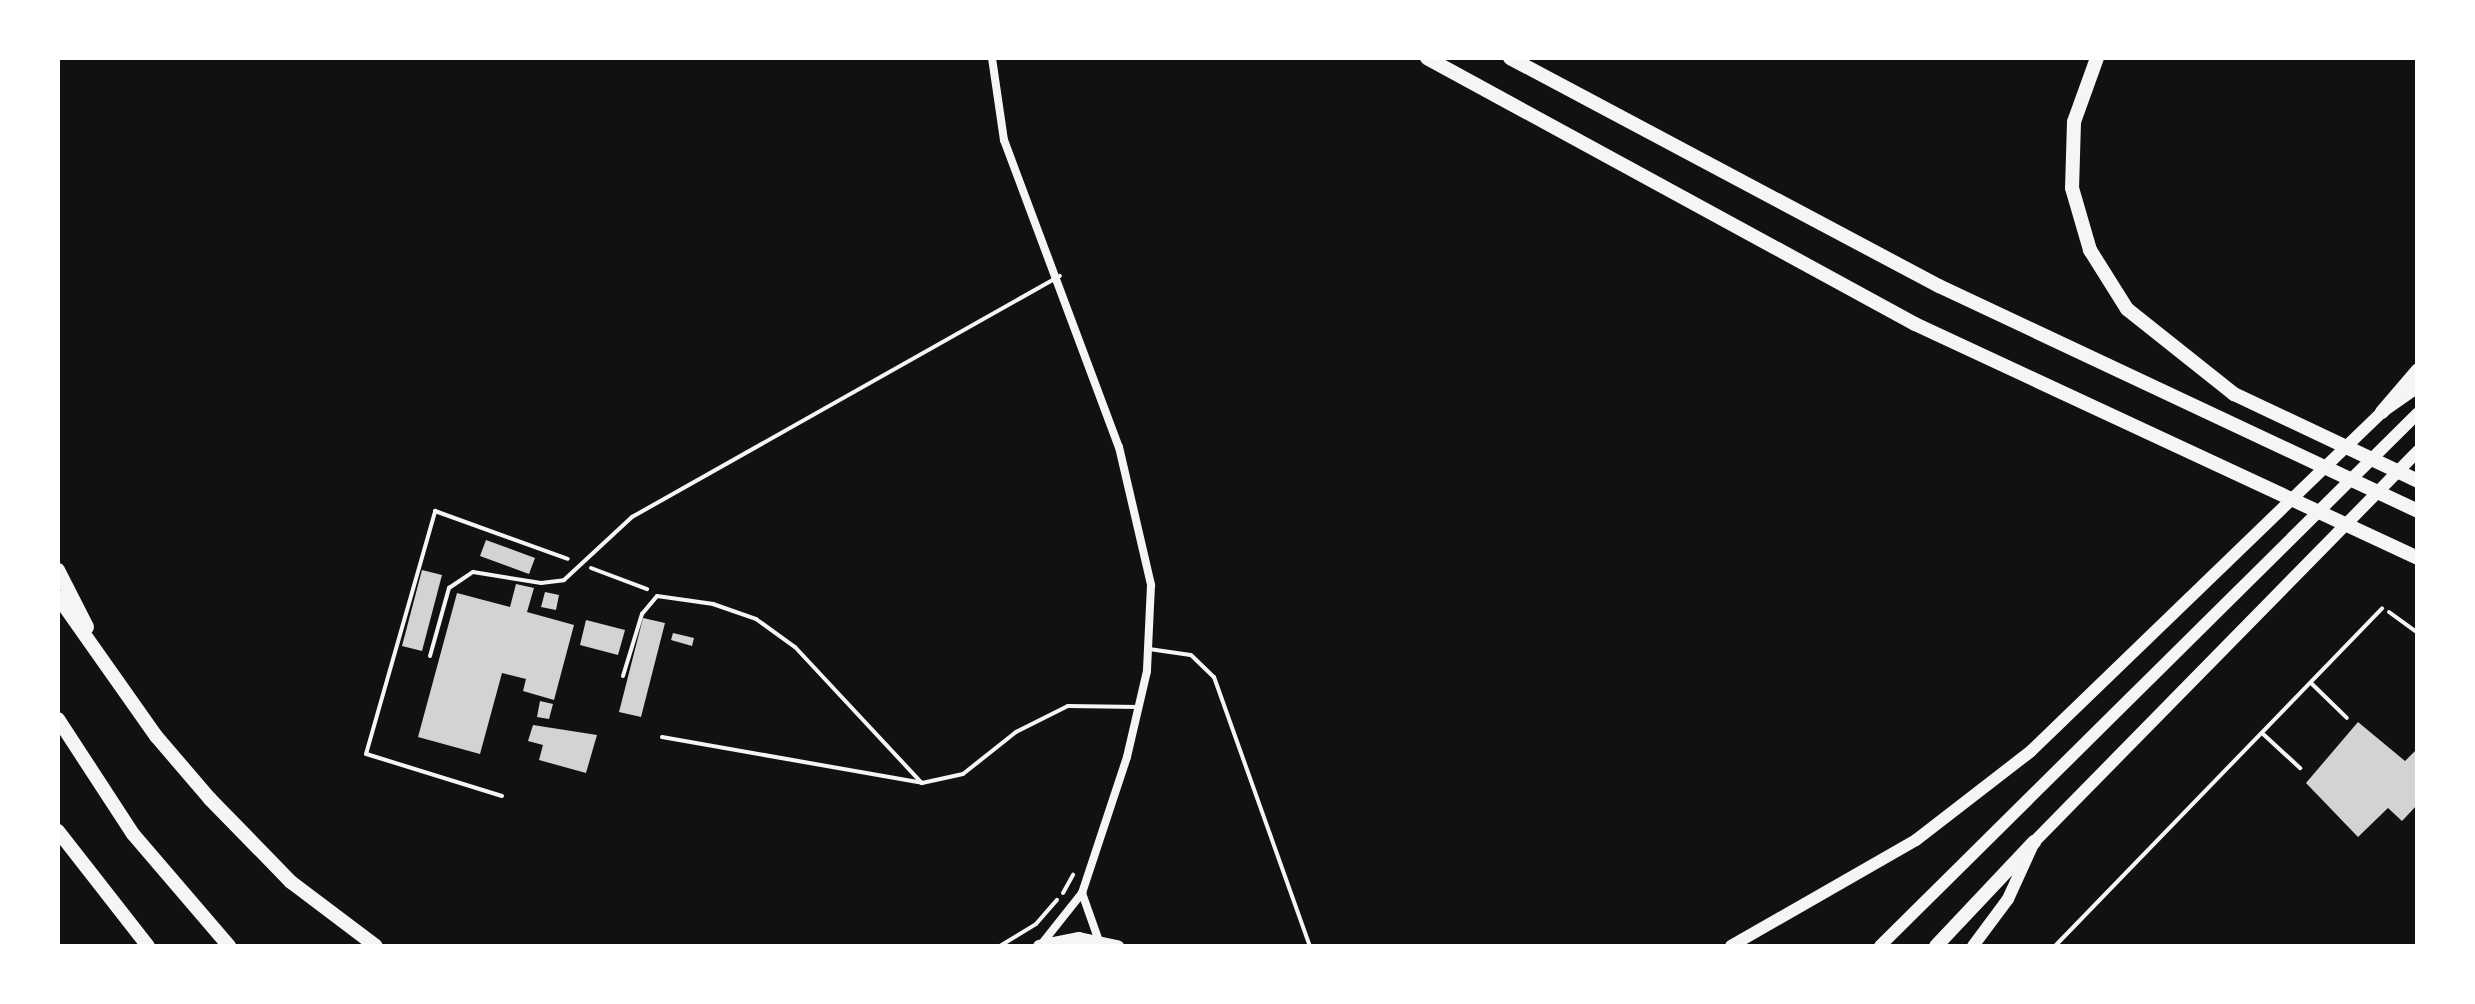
<!DOCTYPE html>
<html>
<head>
<meta charset="utf-8">
<style>
	body { margin:0 }
	#map { position:relative; width:2475px; height:1004px; overflow:hidden; background:#111; font-family:"Sofia Sans Condensed",sans-serif }
	div>[style] { position:absolute }
	.building>* { inset:0; background:#d3d3d3 }
	.path>* { height:4px; margin:-2px; padding:0 2px; transform-origin:2px; border-radius:2px; background:#f5f5f5 }
	.service>* { height:4px; margin:-2px; padding:0 2px; transform-origin:2px; border-radius:2px; background:#f5f5f5 }
	.minor>* { height:8px; margin:-4px; padding:0 4px; transform-origin:4px; border-radius:4px; background:#f5f5f5 }
	.trunk>* { height:12px; margin:-6px; padding:0 6px; transform-origin:6px; border-radius:6px; background:#f5f5f5 }
	.motorway>* { height:14px; margin:-7px; padding:0 7px; transform-origin:7px; border-radius:7px; background:#f5f5f5 }
	span { translate:-50% -50%; white-space:nowrap; text-align:center; line-height:1.15; -webkit-text-stroke:9px #fff; paint-order:stroke }
	.frame { position:absolute; inset:0; border:60px solid #fff; pointer-events:none }
</style>
</head>
<body>
<div id="map">
	<div class="building">
		<div style="clip-path:polygon(486px 540px,535px 558px,529px 574px,480px 556px)"></div>
		<div style="clip-path:polygon(422px 570px,442px 575px,422px 651px,402px 646px)"></div>
		<div style="clip-path:polygon(516px 584px,534px 588px,527px 612px,574px 625px,554px 700px,523px 691px,526px 679px,502px 673px,480px 754px,418px 737px,457px 593px,510px 607px)"></div>
		<div style="clip-path:polygon(545px 592px,559px 595px,556px 610px,541px 607px)"></div>
		<div style="clip-path:polygon(643px 618px,665px 623px,641px 717px,619px 712px)"></div>
		<div style="clip-path:polygon(586px 620px,625px 630px,618px 655px,580px 645px)"></div>
		<div style="clip-path:polygon(673px 633px,694px 638px,692px 646px,671px 640px)"></div>
		<div style="clip-path:polygon(540px 701px,553px 704px,549px 719px,537px 717px)"></div>
		<div style="clip-path:polygon(2358px 722px,2405px 761px,2418px 748px,2418px 804px,2402px 821px,2388px 808px,2358px 837px,2306px 783px)"></div>
		<div style="clip-path:polygon(533px 725px,597px 735px,586px 773px,539px 760px,543px 745px,528px 741px)"></div>
	</div>
	<div class="path">
		<div style="left:591px;top:568px;width:60px;rotate:20.6deg"></div>
		<div style="left:2389px;top:612px;width:36px;rotate:36deg"></div>
		<div style="left:502px;top:796px;width:142px;rotate:-162.8deg"></div>
		<div style="left:366px;top:754px;width:253px;rotate:-74.1deg"></div>
		<div style="left:435px;top:511px;width:141px;rotate:19.8deg"></div>
		<div style="left:1063px;top:893px;width:21px;rotate:-61deg"></div>
		<div style="left:1000px;top:946px;width:42px;rotate:-31.4deg"></div>
		<div style="left:1036px;top:924px;width:32px;rotate:-49deg"></div>
	</div>
	<div class="service">
		<div style="left:1149px;top:649px;width:42px;rotate:8.1deg"></div>
		<div style="left:1191px;top:655px;width:32px;rotate:44deg"></div>
		<div style="left:1214px;top:677px;width:286px;rotate:70.4deg"></div>
		<div style="left:430px;top:656px;width:71px;rotate:-74.4deg"></div>
		<div style="left:449px;top:588px;width:29px;rotate:-34deg"></div>
		<div style="left:473px;top:572px;width:69px;rotate:9.2deg"></div>
		<div style="left:541px;top:583px;width:23px;rotate:-7deg"></div>
		<div style="left:564px;top:580px;width:93px;rotate:-42.8deg"></div>
		<div style="left:632px;top:517px;width:491px;rotate:-29.4deg"></div>
		<div style="left:623px;top:676px;width:65px;rotate:-73deg"></div>
		<div style="left:642px;top:614px;width:23px;rotate:-50deg"></div>
		<div style="left:657px;top:596px;width:57px;rotate:8.1deg"></div>
		<div style="left:713px;top:604px;width:46px;rotate:19.2deg"></div>
		<div style="left:756px;top:619px;width:48px;rotate:35.7deg"></div>
		<div style="left:795px;top:647px;width:186px;rotate:47deg"></div>
		<div style="left:922px;top:783px;width:42px;rotate:-12.4deg"></div>
		<div style="left:963px;top:774px;width:68px;rotate:-38.4deg"></div>
		<div style="left:1016px;top:732px;width:58px;rotate:-26.6deg"></div>
		<div style="left:1068px;top:706px;width:71px;rotate:0.8deg"></div>
		<div style="left:2311px;top:683px;width:50px;rotate:44.2deg"></div>
		<div style="left:2262px;top:733px;width:52px;rotate:42.6deg"></div>
		<div style="left:662px;top:737px;width:264px;rotate:10deg"></div>
		<div style="left:2055px;top:946px;width:470px;rotate:-45.9deg"></div>
	</div>
	<div class="minor">
		<div style="left:992px;top:58px;width:83px;rotate:81.7deg"></div>
		<div style="left:1004px;top:140px;width:328px;rotate:69.5deg"></div>
		<div style="left:1119px;top:447px;width:142px;rotate:76.9deg"></div>
		<div style="left:1151px;top:585px;width:86px;rotate:92.7deg"></div>
		<div style="left:1147px;top:671px;width:88px;rotate:103.1deg"></div>
		<div style="left:1127px;top:757px;width:143px;rotate:108.3deg"></div>
		<div style="left:1082px;top:893px;width:51px;rotate:70.5deg"></div>
		<div style="left:1040px;top:946px;width:68px;rotate:-51.6deg"></div>
	</div>
	<div class="trunk">
		<div style="left:1039px;top:946px;width:41px;rotate:-11.3deg"></div>
		<div style="left:1079px;top:938px;width:40px;rotate:12deg"></div>
		<div style="left:1731px;top:946px;width:213px;rotate:-29.8deg"></div>
		<div style="left:1916px;top:840px;width:145px;rotate:-37.7deg"></div>
		<div style="left:2031px;top:751px;width:488px;rotate:-44deg"></div>
		<div style="left:2382px;top:412px;width:44px;rotate:-34.8deg"></div>
		<div style="left:1880px;top:946px;width:757px;rotate:-44.73deg"></div>
		<div style="left:1973px;top:946px;width:59px;rotate:-53.3deg"></div>
		<div style="left:2008px;top:899px;width:63px;rotate:-65.5deg"></div>
		<div style="left:2034px;top:842px;width:548px;rotate:-45.52deg"></div>
	</div>
	<div class="motorway">
		<div style="left:1427px;top:58px;width:556px;rotate:28.59deg"></div>
		<div style="left:1915px;top:324px;width:555px;rotate:24.95deg"></div>
		<div style="left:1510px;top:58px;width:486px;rotate:28deg"></div>
		<div style="left:1939px;top:286px;width:529px;rotate:25.16deg"></div>
		<div style="left:2097px;top:58px;width:68px;rotate:109.8deg"></div>
		<div style="left:2074px;top:122px;width:66px;rotate:91.7deg"></div>
		<div style="left:2072px;top:188px;width:65px;rotate:73.8deg"></div>
		<div style="left:2090px;top:250px;width:70px;rotate:57.9deg"></div>
		<div style="left:2127px;top:309px;width:137px;rotate:38.5deg"></div>
		<div style="left:2234px;top:394px;width:204px;rotate:25.3deg"></div>
		<div style="left:2382px;top:412px;width:55px;rotate:-49.4deg"></div>
		<div style="left:58px;top:570px;width:64px;rotate:63deg"></div>
		<div style="left:58px;top:597px;width:170px;rotate:54.8deg"></div>
		<div style="left:156px;top:736px;width:83px;rotate:49.4deg"></div>
		<div style="left:210px;top:799px;width:116px;rotate:45.7deg"></div>
		<div style="left:291px;top:882px;width:106px;rotate:37deg"></div>
		<div style="left:58px;top:719px;width:137px;rotate:56.9deg"></div>
		<div style="left:133px;top:834px;width:148px;rotate:49.4deg"></div>
		<div style="left:58px;top:831px;width:146px;rotate:52deg"></div>
		<div style="left:1936px;top:946px;width:143px;rotate:-46.7deg"></div>
	</div>
	<div class="frame"></div>
</div>
</body>
</html>
